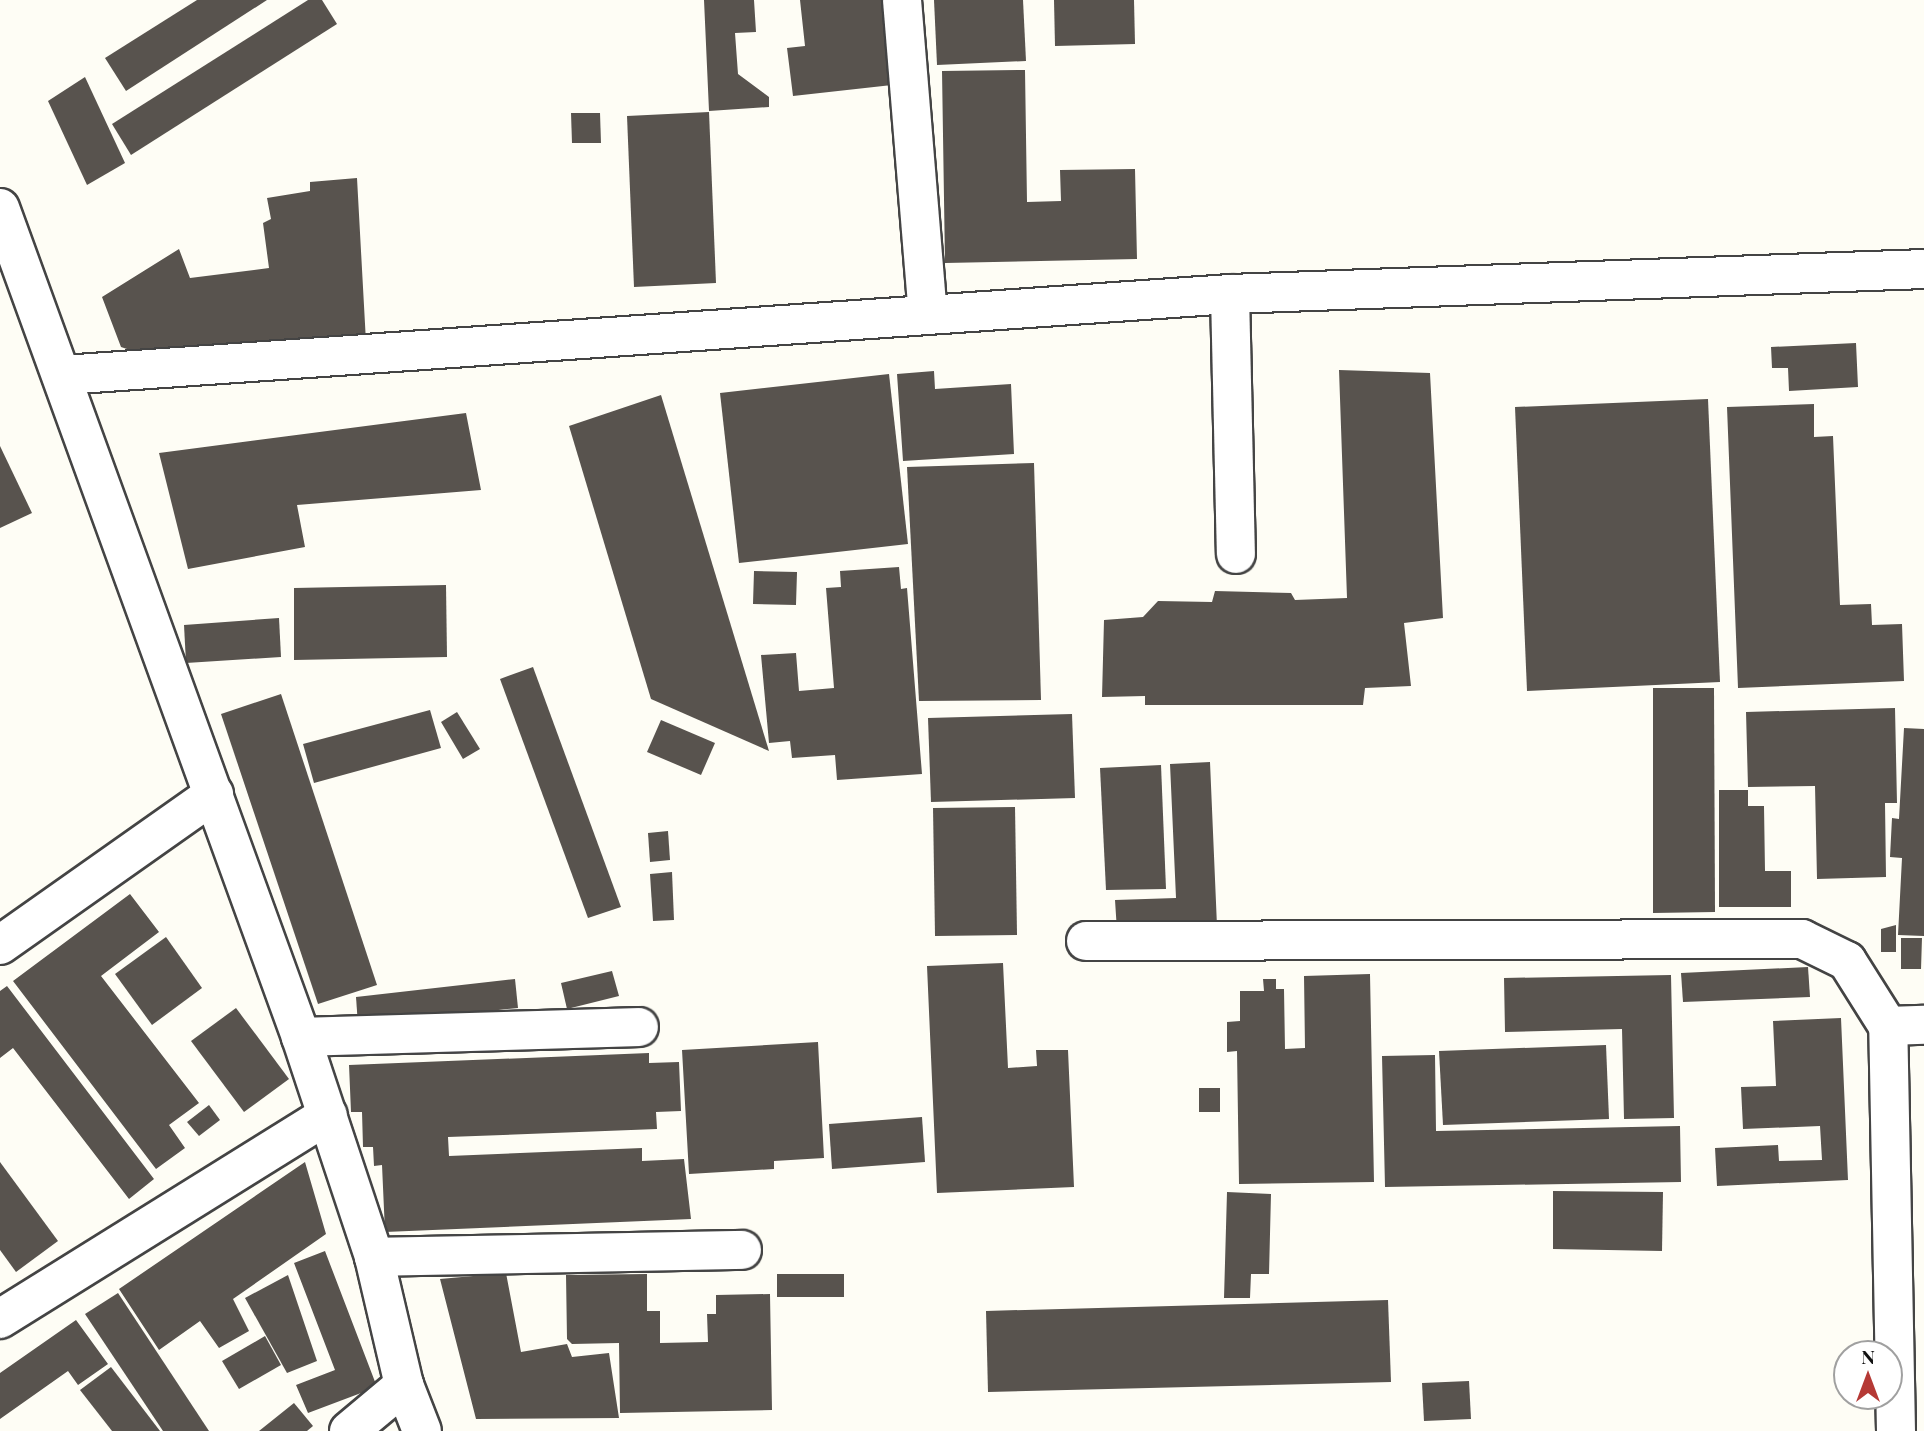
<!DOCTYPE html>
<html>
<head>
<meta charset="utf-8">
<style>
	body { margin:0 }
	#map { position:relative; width:1924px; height:1431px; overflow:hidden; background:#fefdf5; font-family:"Playfair Display",serif }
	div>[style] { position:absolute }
	.building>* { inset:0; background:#58534e }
	.roads { filter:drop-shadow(2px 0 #444) drop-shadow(-2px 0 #444) drop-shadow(0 2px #444) drop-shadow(0 -2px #444) }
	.minor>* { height:38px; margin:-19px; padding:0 19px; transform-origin:19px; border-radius:19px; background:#fff }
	span { translate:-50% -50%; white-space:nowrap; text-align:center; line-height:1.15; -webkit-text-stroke:7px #fff; paint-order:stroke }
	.north { position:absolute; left:1833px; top:1340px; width:70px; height:70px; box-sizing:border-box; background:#fff; border:2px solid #a0a0a0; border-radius:50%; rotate:0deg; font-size:19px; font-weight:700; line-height:28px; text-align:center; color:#111 }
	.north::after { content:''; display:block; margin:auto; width:24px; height:32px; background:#b53935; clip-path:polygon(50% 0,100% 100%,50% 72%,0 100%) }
</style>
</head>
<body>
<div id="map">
	<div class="building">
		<div style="clip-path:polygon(197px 0,267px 0,126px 91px,105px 58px)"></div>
		<div style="clip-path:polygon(308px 0,322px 0,337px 24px,131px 155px,112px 124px)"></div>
		<div style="clip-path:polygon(704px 0,754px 0,756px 32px,735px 33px,738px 74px,769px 97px,769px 107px,709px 111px)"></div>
		<div style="clip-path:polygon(800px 0,883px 0,892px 85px,793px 96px,787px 48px,805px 46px)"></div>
		<div style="clip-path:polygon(934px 0,1023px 0,1026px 61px,937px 65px)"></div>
		<div style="clip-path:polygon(1054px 0,1134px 0,1135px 44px,1055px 46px)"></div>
		<div style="clip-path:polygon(1025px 70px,1027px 202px,1061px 201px,1060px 170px,1135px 169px,1137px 259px,945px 263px,942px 71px)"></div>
		<div style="clip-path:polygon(85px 77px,125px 163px,87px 185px,48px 101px)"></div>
		<div style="clip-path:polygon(709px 112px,716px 283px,634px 287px,627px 116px)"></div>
		<div style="clip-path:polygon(571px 113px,600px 113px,601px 143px,572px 143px)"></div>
		<div style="clip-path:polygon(357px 178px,366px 342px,151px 357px,121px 347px,102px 297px,179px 249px,190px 278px,269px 268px,263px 223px,271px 219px,267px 198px,310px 191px,310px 182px)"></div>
		<div style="clip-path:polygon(1856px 343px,1858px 387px,1789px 391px,1788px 368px,1772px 368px,1771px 347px)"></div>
		<div style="clip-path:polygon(1339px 370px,1430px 373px,1443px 618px,1404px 623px,1411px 686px,1365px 688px,1363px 705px,1145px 705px,1145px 696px,1102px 697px,1104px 620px,1143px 617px,1158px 601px,1212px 602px,1215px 591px,1291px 593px,1295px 600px,1347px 598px)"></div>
		<div style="clip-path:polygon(934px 371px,935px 389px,1011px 384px,1014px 454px,903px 461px,897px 374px)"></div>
		<div style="clip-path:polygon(889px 374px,908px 544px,739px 563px,720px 393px)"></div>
		<div style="clip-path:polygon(661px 395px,769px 751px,651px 699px,569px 426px)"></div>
		<div style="clip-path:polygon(1708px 399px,1720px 682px,1527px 691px,1515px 407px)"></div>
		<div style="clip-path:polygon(1814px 404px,1814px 437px,1833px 436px,1840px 605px,1871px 604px,1872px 625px,1902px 624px,1904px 681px,1738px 688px,1727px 407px)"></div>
		<div style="clip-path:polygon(466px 413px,481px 490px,297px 505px,305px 547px,188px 569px,159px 453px)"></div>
		<div style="clip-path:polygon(0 446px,32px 513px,0 528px)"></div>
		<div style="clip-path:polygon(1034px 463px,1041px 700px,919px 701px,907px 467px)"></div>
		<div style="clip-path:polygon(899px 567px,901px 589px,907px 588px,922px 774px,837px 780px,835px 755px,792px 758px,790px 741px,769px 743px,761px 655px,796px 653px,799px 691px,834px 688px,826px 588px,841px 587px,840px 571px)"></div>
		<div style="clip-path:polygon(754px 571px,797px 572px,796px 605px,753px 604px)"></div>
		<div style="clip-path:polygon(446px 585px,447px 657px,294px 660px,294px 588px)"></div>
		<div style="clip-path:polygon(279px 618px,281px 657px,186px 663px,184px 625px)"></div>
		<div style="clip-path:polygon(533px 667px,621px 907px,588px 918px,500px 679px)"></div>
		<div style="clip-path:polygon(1653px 688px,1714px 688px,1715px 912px,1653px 913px)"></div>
		<div style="clip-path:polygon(281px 694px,377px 985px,318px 1004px,221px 714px)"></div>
		<div style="clip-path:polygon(1895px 708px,1897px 803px,1885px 803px,1886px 877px,1817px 879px,1815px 786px,1748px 787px,1746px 712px)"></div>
		<div style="clip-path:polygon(430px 710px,441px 748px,314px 783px,303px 744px)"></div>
		<div style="clip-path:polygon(457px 712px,480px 749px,463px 759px,441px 722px)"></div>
		<div style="clip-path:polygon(1072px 714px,1075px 798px,931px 802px,928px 718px)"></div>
		<div style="clip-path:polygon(661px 720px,715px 743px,701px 775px,647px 752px)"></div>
		<div style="clip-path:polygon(1904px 728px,1924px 729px,1924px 936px,1898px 935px,1902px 858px,1890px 857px,1892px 818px,1899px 819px)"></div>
		<div style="clip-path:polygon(1210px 762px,1217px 926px,1117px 931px,1115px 900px,1176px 898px,1170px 764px)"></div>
		<div style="clip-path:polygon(1161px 765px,1166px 889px,1106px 890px,1100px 768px)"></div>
		<div style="clip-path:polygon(1719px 790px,1748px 790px,1748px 806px,1764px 806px,1765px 871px,1791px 871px,1791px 907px,1719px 907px)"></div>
		<div style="clip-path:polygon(1015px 807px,1017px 935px,935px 936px,933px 808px)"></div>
		<div style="clip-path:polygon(668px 831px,670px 860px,650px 862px,648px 833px)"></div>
		<div style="clip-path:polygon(672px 872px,674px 920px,653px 921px,650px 874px)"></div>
		<div style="clip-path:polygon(130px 894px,159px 932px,101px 976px,199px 1103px,169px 1125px,185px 1148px,156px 1169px,13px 981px)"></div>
		<div style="clip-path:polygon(1896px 925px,1896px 952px,1881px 952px,1881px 929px)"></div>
		<div style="clip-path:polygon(166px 937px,202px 988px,152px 1025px,115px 974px)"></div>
		<div style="clip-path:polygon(1901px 938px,1922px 938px,1921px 969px,1901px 969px)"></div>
		<div style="clip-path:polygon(1003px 963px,1008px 1068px,1037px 1066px,1036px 1050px,1068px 1050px,1074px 1187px,937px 1193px,927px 966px)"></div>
		<div style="clip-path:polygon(1808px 967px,1810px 997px,1683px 1002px,1681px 973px)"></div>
		<div style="clip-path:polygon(612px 971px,619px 996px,567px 1009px,561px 983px)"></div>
		<div style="clip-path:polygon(1370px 974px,1374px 1182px,1239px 1184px,1237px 1051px,1227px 1052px,1227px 1022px,1240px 1021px,1240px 991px,1264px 991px,1263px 979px,1276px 979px,1276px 989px,1284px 989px,1285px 1049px,1305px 1048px,1304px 976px)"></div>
		<div style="clip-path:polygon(1671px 975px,1674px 1118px,1624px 1119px,1622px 1029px,1505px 1032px,1504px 978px)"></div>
		<div style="clip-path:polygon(515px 979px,518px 1008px,358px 1025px,356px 997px)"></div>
		<div style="clip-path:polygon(7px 986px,154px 1179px,129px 1199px,13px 1048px,0 1058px,0 991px)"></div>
		<div style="clip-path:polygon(236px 1008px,289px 1079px,244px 1112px,191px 1041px)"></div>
		<div style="clip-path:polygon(1841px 1018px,1848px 1180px,1717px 1186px,1715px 1148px,1778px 1145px,1779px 1161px,1822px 1160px,1820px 1126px,1743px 1129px,1741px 1087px,1776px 1086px,1773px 1021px)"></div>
		<div style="clip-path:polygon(818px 1042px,824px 1158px,774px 1161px,774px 1169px,689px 1174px,682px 1050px)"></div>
		<div style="clip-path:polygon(1606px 1045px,1609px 1119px,1443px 1125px,1439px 1051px)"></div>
		<div style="clip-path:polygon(649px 1053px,649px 1063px,679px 1062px,681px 1111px,656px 1112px,657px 1129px,448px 1137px,449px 1156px,642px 1148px,642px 1161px,684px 1159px,691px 1219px,385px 1232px,382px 1165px,374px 1166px,373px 1147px,363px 1147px,362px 1112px,351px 1112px,349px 1065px)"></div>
		<div style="clip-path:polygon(1435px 1055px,1436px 1131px,1680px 1126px,1681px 1182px,1385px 1187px,1382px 1056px)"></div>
		<div style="clip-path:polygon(1199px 1088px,1220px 1088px,1220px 1112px,1199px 1112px)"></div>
		<div style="clip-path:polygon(209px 1105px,220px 1120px,199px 1136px,187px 1122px)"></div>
		<div style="clip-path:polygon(922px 1117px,925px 1162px,832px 1169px,829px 1124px)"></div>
		<div style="clip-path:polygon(0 1162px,58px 1241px,16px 1272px,0 1250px)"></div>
		<div style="clip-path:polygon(305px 1162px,326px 1234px,233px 1299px,249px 1331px,219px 1348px,200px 1321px,159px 1350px,119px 1289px)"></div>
		<div style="clip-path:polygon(1553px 1191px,1663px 1192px,1662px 1251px,1553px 1249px)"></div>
		<div style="clip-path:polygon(1227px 1192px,1271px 1194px,1269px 1274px,1251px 1274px,1250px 1298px,1224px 1298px)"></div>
		<div style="clip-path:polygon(325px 1251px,377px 1387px,308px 1413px,296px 1385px,335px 1370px,294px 1263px)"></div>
		<div style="clip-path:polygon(506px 1273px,521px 1352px,567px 1344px,572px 1357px,609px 1353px,619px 1418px,476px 1419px,440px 1279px)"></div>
		<div style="clip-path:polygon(647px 1274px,647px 1311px,660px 1311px,660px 1343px,708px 1342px,707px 1314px,716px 1314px,716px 1295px,770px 1294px,772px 1410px,620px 1413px,619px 1343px,572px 1344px,567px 1339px,566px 1275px)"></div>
		<div style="clip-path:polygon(777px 1274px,844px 1274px,844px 1297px,777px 1297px)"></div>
		<div style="clip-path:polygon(288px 1275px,317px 1361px,287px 1373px,245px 1298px)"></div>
		<div style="clip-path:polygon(118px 1293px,209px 1431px,163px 1431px,85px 1314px)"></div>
		<div style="clip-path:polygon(1388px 1300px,1391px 1382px,988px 1392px,986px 1311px)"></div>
		<div style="clip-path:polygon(76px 1320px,108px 1364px,78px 1385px,68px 1371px,0 1419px,0 1373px)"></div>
		<div style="clip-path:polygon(265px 1336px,281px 1365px,239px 1389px,222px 1361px)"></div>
		<div style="clip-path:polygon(111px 1367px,160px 1431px,112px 1431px,80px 1390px)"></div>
		<div style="clip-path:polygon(1469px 1381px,1471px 1419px,1424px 1421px,1422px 1383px)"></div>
		<div style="clip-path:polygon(294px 1403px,313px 1426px,307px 1431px,259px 1431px)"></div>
	</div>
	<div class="roads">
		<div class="minor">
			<div style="left:902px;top:0;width:314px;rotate:85.3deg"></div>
			<div style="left:0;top:208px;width:882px;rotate:70.04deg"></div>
			<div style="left:301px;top:1037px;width:232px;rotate:71.6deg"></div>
			<div style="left:374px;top:1257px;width:131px;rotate:76.8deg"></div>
			<div style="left:404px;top:1385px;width:49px;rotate:68.6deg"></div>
			<div style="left:1230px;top:294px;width:260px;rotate:88.7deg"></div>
			<div style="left:63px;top:375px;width:1170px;rotate:-3.97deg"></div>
			<div style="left:1230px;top:294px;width:694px;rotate:-2.06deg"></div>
			<div style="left:1086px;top:941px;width:716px;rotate:-0.16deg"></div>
			<div style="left:1802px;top:939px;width:50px;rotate:26.1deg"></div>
			<div style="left:1847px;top:961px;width:77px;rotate:57.8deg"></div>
			<div style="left:0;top:945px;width:262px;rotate:-35.2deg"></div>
			<div style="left:301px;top:1037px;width:338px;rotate:-1.7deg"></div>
			<div style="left:374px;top:1257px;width:368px;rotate:-1.1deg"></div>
			<div style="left:0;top:1319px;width:386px;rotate:-31.9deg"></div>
			<div style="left:349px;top:1431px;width:72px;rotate:-39.9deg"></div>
			<div style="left:1896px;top:1431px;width:405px;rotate:-91.1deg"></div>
			<div style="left:1888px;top:1026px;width:36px;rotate:-2deg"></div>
		</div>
	</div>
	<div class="north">N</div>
</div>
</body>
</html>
